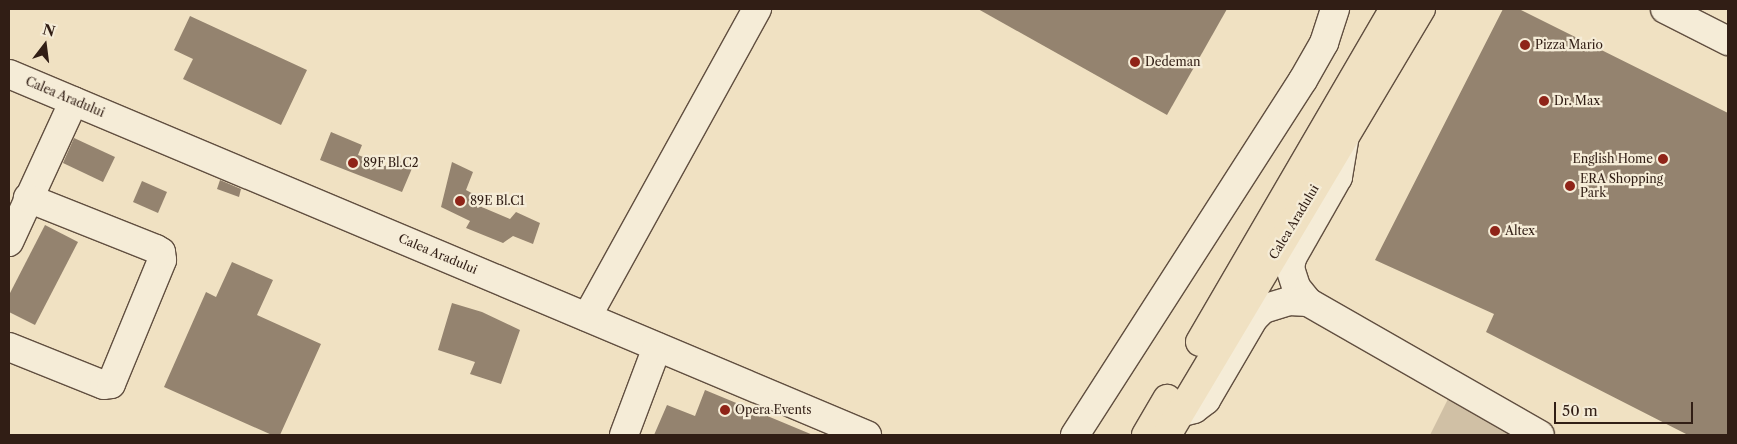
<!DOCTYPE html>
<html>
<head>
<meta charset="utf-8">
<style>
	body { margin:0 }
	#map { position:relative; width:1737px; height:444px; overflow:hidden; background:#f0e1c2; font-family:"Libre Caslon Text",serif }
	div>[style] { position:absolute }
	.green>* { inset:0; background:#d0c0a5 }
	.building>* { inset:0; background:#94836f }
	.roads { filter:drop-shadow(1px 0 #614f40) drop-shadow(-1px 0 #614f40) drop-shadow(0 1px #614f40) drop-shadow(0 -1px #614f40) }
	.minor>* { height:28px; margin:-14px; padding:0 14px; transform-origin:14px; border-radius:14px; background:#f5ecd7 }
	.highway>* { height:28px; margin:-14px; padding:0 14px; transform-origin:14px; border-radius:14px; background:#f0e1c2 }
	.dots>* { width:14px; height:14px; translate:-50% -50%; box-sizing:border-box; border:2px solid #f5ecd7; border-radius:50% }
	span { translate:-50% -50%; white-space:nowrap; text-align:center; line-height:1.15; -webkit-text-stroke:4.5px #f5ecd7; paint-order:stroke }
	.poi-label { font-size:12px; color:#311e15 }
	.left { translate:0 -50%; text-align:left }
	.right { translate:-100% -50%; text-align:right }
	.street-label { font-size:12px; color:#311e15 }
	.frame { position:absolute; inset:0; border:10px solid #311e15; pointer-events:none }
	.north { position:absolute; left:20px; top:20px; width:50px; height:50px; -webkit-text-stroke:4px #f5ecd7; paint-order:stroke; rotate:15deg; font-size:14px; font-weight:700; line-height:20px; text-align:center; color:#311e15 }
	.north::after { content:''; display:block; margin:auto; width:18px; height:22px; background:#311e15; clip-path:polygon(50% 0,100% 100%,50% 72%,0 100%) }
	.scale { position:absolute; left:1554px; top:402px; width:139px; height:22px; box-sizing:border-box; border:2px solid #311e15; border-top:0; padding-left:6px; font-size:15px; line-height:18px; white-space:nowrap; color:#311e15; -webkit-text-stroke:4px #f5ecd7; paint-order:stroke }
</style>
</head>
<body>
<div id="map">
	<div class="green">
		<div style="clip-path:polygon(1454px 387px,1543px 435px,1430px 435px)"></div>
	</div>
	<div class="building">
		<div style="clip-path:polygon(978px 9px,1227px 9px,1167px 115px)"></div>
		<div style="clip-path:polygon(1503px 9px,1519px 9px,1728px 113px,1728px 435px,1688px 435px,1486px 332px,1494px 314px,1375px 260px)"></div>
		<div style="clip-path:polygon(190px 16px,307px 70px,281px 125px,183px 79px,193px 59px,174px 50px)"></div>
		<div style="clip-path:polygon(331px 132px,362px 145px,358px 155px,387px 166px,391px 157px,413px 166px,402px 192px,320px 160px)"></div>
		<div style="clip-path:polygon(74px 138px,115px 157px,103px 182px,63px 163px)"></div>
		<div style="clip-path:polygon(452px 162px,473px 172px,466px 190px,479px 197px,477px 205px,510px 219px,516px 212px,540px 223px,533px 244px,513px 236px,503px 243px,466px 228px,470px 221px,441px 207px)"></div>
		<div style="clip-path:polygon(220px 180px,241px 189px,239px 197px,217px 189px)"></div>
		<div style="clip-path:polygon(142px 181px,167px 192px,158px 213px,133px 202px)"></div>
		<div style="clip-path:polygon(45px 225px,78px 242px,35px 325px,9px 312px,9px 295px)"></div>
		<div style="clip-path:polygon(232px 262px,273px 280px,257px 315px,321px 344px,280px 435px,272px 435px,164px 387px,206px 292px,216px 297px)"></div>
		<div style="clip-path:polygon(452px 303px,482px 312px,520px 330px,501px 384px,470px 374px,475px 362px,438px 350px)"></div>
		<div style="clip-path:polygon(705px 390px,813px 435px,654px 435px,667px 405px,695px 416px)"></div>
	</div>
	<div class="roads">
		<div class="minor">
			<div style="left:1665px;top:9px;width:71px;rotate:26.9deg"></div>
			<div style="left:9px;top:74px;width:931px;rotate:22.82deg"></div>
			<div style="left:1345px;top:135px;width:43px;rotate:99.5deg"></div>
			<div style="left:1338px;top:177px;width:93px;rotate:119.6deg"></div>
			<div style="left:1292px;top:258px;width:10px;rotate:101deg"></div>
			<div style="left:1290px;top:268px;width:20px;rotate:72deg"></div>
			<div style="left:1296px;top:287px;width:19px;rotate:51deg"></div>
			<div style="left:1308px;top:302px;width:267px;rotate:29.8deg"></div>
			<div style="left:9px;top:242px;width:155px;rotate:-65.3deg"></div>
			<div style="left:587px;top:317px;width:352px;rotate:-61.1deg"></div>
			<div style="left:9px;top:347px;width:102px;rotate:21.8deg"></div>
			<div style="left:104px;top:385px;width:7px;rotate:-8deg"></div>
			<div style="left:111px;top:384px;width:134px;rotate:-67.6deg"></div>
			<div style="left:162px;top:260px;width:8px;rotate:-97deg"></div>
			<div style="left:161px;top:252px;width:6px;rotate:-149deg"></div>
			<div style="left:156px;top:249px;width:138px;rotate:-158.3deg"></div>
			<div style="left:1179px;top:413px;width:16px;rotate:-15deg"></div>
			<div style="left:1194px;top:409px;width:15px;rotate:-37deg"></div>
			<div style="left:1206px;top:400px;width:95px;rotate:-59.7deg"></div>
			<div style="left:1254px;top:318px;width:13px;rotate:-45deg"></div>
			<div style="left:1263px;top:309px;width:27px;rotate:-17deg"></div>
			<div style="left:1289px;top:301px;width:19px;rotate:3deg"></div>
			<div style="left:624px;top:435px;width:94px;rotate:-69.4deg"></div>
			<div style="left:1075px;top:435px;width:422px;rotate:-57.3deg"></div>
			<div style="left:1303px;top:80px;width:43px;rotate:-60.4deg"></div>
			<div style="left:1324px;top:43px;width:36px;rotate:-72deg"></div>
		</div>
		<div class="highway">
			<div style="left:1200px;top:342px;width:385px;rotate:-59.8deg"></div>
			<div style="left:1146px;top:435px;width:42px;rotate:-59.7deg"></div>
			<div style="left:1167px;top:435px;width:496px;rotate:-59.2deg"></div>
		</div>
	</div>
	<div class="dots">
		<div style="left:1525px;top:45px;background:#8f2418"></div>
		<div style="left:1135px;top:62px;background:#8f2418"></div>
		<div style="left:1544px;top:101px;background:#8f2418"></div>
		<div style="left:1663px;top:159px;background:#8f2418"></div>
		<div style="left:353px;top:163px;background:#8f2418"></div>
		<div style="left:1570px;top:186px;background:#8f2418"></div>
		<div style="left:460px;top:201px;background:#8f2418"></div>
		<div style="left:1495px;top:231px;background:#8f2418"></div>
		<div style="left:725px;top:410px;background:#8f2418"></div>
	</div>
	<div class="poi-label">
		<span class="left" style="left:1535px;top:45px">Pizza Mario</span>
		<span class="left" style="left:1145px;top:62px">Dedeman</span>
		<span class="left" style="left:1554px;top:101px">Dr. Max</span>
		<span class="right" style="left:1653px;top:159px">English Home</span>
		<span class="left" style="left:363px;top:163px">89F Bl.C2</span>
		<span class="left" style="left:1580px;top:186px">ERA Shopping<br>Park</span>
		<span class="left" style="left:470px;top:201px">89E Bl.C1</span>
		<span class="left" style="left:1505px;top:231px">Altex</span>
		<span class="left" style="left:735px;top:410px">Opera Events</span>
	</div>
	<div class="street-label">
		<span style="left:65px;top:97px;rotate:23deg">Calea Aradului</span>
		<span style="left:1294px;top:222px;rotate:-59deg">Calea Aradului</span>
		<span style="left:438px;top:254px;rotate:23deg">Calea Aradului</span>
	</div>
	<div class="frame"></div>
	<div class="north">N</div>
	<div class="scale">50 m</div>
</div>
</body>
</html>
